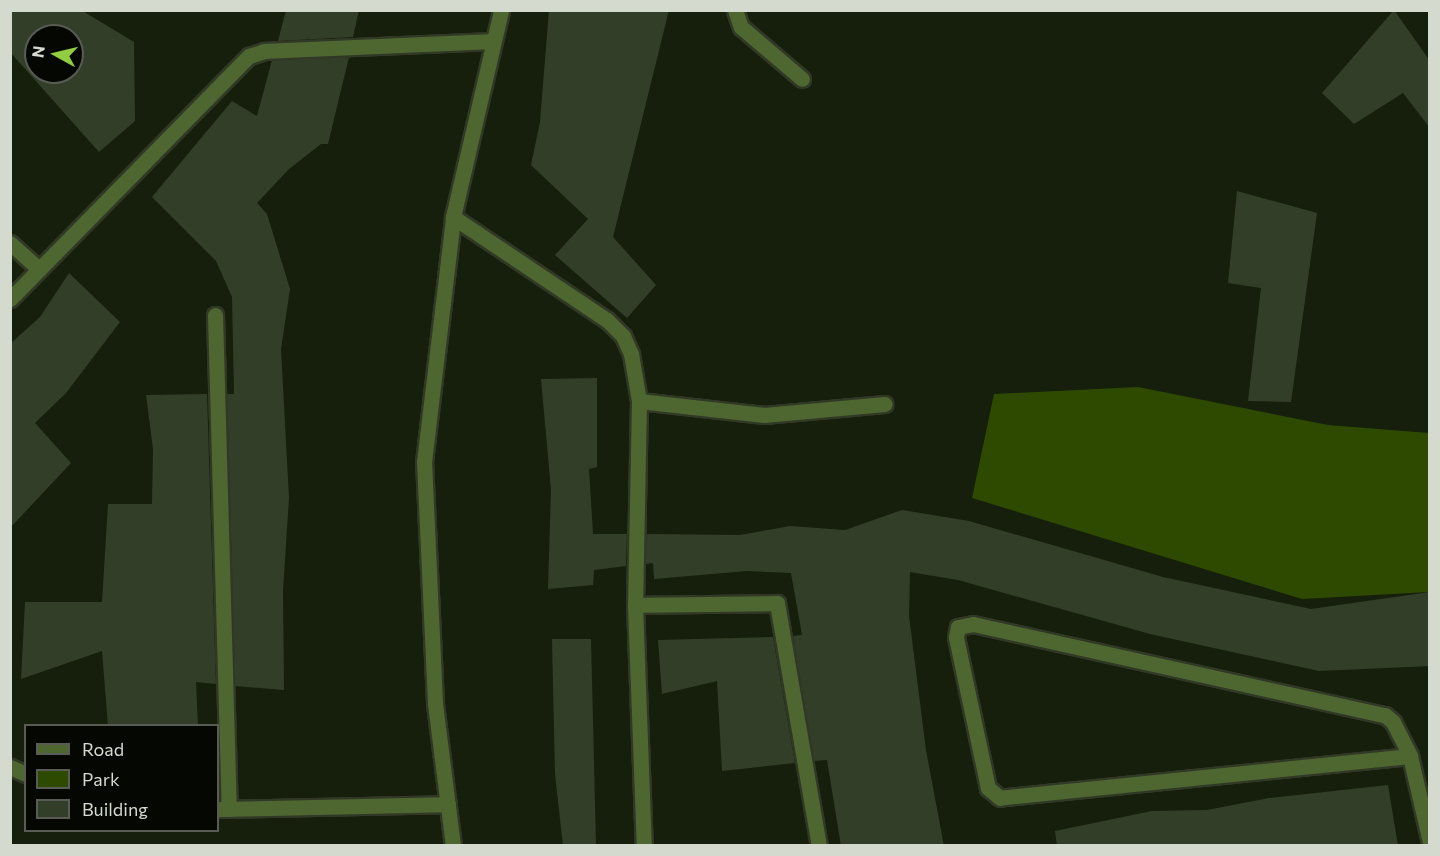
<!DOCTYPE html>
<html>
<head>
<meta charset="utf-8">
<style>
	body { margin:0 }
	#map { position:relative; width:1440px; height:856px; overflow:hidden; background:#161f0b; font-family:Commissioner,sans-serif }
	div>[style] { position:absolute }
	.green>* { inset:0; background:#2e4900 }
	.building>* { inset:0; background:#333e28 }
	.roads { filter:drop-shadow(2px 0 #313926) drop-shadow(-2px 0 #313926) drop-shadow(0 2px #313926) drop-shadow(0 -2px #313926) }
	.service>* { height:15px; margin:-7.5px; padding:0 7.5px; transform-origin:7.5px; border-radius:7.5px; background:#4e6731 }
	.minor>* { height:15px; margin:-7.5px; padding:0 7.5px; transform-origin:7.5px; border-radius:7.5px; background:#4e6731 }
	span { translate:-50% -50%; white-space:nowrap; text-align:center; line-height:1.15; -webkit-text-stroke:4.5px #050802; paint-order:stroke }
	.frame { position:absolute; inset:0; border:12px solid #d4dbce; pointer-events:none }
	.legend { position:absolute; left:24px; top:724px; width:195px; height:108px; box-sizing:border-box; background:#050802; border:2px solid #585c54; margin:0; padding:8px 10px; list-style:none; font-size:18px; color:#d4dbce }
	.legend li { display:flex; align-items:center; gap:12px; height:30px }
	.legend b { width:30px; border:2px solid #585c54 }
	.north { position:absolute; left:24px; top:24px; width:60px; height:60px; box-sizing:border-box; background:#050802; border:2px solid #585c54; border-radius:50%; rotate:278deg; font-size:16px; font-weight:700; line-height:24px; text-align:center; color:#d4dbce }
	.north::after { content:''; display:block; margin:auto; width:21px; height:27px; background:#91cd40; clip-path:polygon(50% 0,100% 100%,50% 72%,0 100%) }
</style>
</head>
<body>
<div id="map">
	<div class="green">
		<div style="clip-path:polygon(1138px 387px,1328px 425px,1429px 433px,1429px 592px,1302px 599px,972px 498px,994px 394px)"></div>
	</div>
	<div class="building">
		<div style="clip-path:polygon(evenodd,10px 10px,81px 10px,134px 42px,135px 121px,99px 152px,10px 52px,10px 10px,36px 36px,72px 36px,72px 72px,36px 72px,36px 36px)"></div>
		<div style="clip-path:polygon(286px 10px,359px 10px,353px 37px,278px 41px)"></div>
		<div style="clip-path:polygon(549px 10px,669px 10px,613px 237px,656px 285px,627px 318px,555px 255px,588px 219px,531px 165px,540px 122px)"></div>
		<div style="clip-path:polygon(1394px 10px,1430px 61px,1430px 128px,1403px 93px,1354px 124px,1322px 93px)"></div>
		<div style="clip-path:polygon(349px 57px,328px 144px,321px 144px,289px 169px,257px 203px,267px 214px,290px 289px,281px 349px,289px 498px,283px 591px,284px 690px,235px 686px,227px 394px,234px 394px,232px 297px,216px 261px,152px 197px,232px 101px,257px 116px,272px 60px)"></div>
		<div style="clip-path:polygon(1237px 191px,1317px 213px,1291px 402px,1248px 401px,1261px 288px,1228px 283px)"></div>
		<div style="clip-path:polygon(69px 273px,120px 322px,66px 393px,35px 423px,71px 463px,10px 528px,10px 344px,40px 317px)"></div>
		<div style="clip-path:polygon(597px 378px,597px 467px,589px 469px,593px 534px,627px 534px,626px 566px,594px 570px,593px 585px,548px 589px,551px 490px,541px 379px)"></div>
		<div style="clip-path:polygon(207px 394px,216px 684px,196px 682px,198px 726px,108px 726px,102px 651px,21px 679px,25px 602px,102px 602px,108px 504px,152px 504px,153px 449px,146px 395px)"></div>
		<div style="clip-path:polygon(902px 510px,969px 521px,1163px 577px,1311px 609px,1430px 592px,1430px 666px,1319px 671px,1150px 634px,958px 580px,910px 572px,909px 616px,926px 750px,944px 846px,841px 846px,827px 760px,814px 761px,793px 636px,802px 635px,791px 573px,747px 571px,654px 579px,653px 563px,646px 564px,646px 534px,740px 535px,790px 526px,845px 530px)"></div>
		<div style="clip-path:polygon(773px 637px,795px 763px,722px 771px,717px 681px,662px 694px,658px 640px)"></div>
		<div style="clip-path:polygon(552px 639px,591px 639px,596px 846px,563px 846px,555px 774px)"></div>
		<div style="clip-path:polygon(1388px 785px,1398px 846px,1057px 846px,1055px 831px,1152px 811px,1207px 810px,1269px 798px)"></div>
	</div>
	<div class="roads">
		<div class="service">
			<div style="left:735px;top:10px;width:18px;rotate:71deg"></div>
			<div style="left:741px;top:27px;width:80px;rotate:40.4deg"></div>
		</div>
		<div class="minor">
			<div style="left:453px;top:217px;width:185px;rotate:33.8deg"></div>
			<div style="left:607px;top:320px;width:23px;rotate:45deg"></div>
			<div style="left:623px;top:336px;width:20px;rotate:66deg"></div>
			<div style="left:631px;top:354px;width:48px;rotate:80.3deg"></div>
			<div style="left:639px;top:401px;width:204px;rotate:91.1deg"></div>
			<div style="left:635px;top:605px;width:241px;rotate:87.9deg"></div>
			<div style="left:10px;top:243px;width:39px;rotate:42deg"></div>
			<div style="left:10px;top:299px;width:341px;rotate:-45.5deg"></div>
			<div style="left:249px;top:56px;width:16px;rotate:-18deg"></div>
			<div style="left:264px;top:51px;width:228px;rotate:-2.5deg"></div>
			<div style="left:215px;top:315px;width:494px;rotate:88.4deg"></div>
			<div style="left:639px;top:401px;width:126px;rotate:6.4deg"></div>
			<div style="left:764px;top:415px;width:121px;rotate:-5.2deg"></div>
			<div style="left:635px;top:605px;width:142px;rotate:-0.8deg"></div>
			<div style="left:777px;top:603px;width:247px;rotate:80.2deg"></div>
			<div style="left:1410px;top:756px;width:412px;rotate:174.2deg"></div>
			<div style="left:1000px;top:798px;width:16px;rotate:-140deg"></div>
			<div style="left:988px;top:788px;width:154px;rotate:-102deg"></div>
			<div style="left:956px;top:637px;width:10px;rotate:-79deg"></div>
			<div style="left:958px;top:627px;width:15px;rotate:-11deg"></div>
			<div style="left:973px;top:624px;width:422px;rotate:12.5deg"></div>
			<div style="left:1385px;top:715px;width:11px;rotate:41deg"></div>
			<div style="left:1393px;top:722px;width:38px;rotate:63deg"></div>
			<div style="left:1410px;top:756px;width:88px;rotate:76.9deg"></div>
			<div style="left:10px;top:767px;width:17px;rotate:24deg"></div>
			<div style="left:218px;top:809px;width:230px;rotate:-1.2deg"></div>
			<div style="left:453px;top:846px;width:144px;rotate:-97.2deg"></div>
			<div style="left:435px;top:703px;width:241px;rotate:-92.6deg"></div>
			<div style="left:424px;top:462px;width:247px;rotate:-83.2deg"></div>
			<div style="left:453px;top:217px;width:212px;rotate:-76.9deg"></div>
		</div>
	</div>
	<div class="frame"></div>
	<ul class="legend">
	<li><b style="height:8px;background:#4e6731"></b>Road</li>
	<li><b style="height:16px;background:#2e4900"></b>Park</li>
	<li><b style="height:16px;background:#333e28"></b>Building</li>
	</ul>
	<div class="north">N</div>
</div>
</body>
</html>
